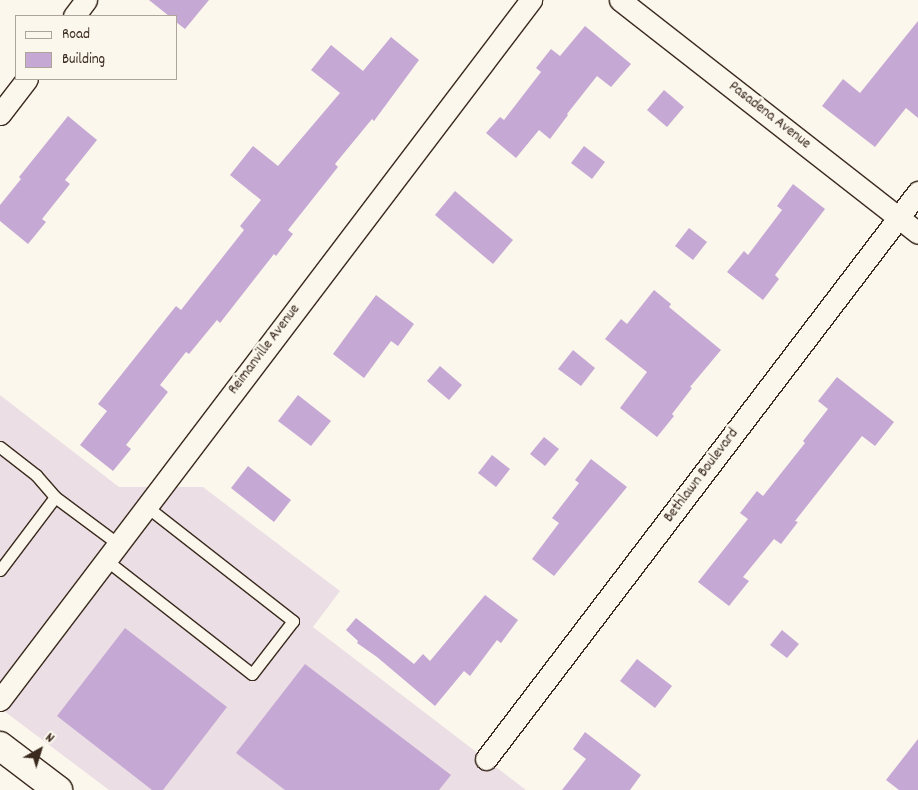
<!DOCTYPE html>
<html>
<head>
<meta charset="utf-8">
<style>
	body { margin:0 }
	#map { position:relative; width:918px; height:790px; overflow:hidden; background:#fbf7ec; font-family:Dekko,sans-serif }
	div>[style] { position:absolute }
	.built>* { inset:0; background:#ebdfe5 }
	.building>* { inset:0; background:#c6a8d4 }
	.roads { filter:drop-shadow(1px 0 #3b2a1e) drop-shadow(-1px 0 #3b2a1e) drop-shadow(0 1px #3b2a1e) drop-shadow(0 -1px #3b2a1e) }
	.service>* { height:11px; margin:-5.5px; padding:0 5.5px; transform-origin:5.5px; border-radius:5.5px; background:#fbf7ec }
	.minor>* { height:21px; margin:-10.5px; padding:0 10.5px; transform-origin:10.5px; border-radius:10.5px; background:#fbf7ec }
	.trunk>* { height:28px; margin:-14px; padding:0 14px; transform-origin:14px; border-radius:14px; background:#fbf7ec }
	span { translate:-50% -50%; white-space:nowrap; text-align:center; line-height:1.15; -webkit-text-stroke:5px #fbf7ec; paint-order:stroke }
	.street-label { font-size:15px; color:#3b2a1e }
	.legend { position:absolute; left:15px; top:15px; width:162px; height:65px; box-sizing:border-box; background:#fbf7ec; border:1px solid #aea59a; margin:0; padding:6px 9px; list-style:none; font-size:15px; color:#3b2a1e }
	.legend li { display:flex; align-items:center; gap:10px; height:25px }
	.legend b { width:25px; border:1px solid #aea59a }
	.north { position:absolute; left:15px; top:725px; width:50px; height:50px; -webkit-text-stroke:4px #fbf7ec; paint-order:stroke; rotate:39deg; font-size:14px; font-weight:700; line-height:20px; text-align:center; color:#3b2a1e }
	.north::after { content:''; display:block; margin:auto; width:18px; height:22px; background:#3b2a1e; clip-path:polygon(50% 0,100% 100%,50% 72%,0 100%) }
</style>
</head>
<body>
<div id="map">
	<div class="built">
		<div style="clip-path:polygon(0 395px,119px 487px,203px 487px,340px 591px,313px 627px,526px 790px,109px 790px,0 708px)"></div>
	</div>
	<div class="building">
		<div style="clip-path:polygon(149px 0,209px 0,185px 29px,176px 22px,176px 16px,169px 16px)"></div>
		<div style="clip-path:polygon(918px 21px,918px 118px,906px 108px,875px 147px,822px 106px,843px 79px,860px 93px)"></div>
		<div style="clip-path:polygon(585px 26px,631px 64px,611px 87px,597px 76px,567px 114px,568px 115px,550px 139px,539px 130px,516px 158px,486px 133px,500px 117px,504px 120px,541px 72px,536px 68px,551px 49px,560px 56px)"></div>
		<div style="clip-path:polygon(391px 37px,419px 60px,374px 121px,372px 119px,335px 164px,338px 167px,288px 230px,293px 234px,276px 256px,274px 254px,220px 323px,217px 320px,189px 354px,186px 352px,160px 385px,168px 392px,126px 445px,131px 449px,113px 471px,80px 445px,107px 411px,98px 404px,176px 306px,181px 310px,244px 230px,240px 226px,261px 200px,230px 175px,253px 146px,278px 166px,340px 93px,311px 70px,331px 45px,363px 71px)"></div>
		<div style="clip-path:polygon(664px 90px,684px 107px,667px 127px,647px 110px)"></div>
		<div style="clip-path:polygon(68px 116px,97px 140px,65px 180px,70px 184px,42px 219px,46px 222px,28px 244px,0 221px,0 205px,21px 179px,19px 177px)"></div>
		<div style="clip-path:polygon(584px 146px,605px 162px,592px 179px,571px 163px)"></div>
		<div style="clip-path:polygon(793px 184px,825px 209px,775px 275px,779px 279px,763px 300px,727px 272px,744px 251px,748px 255px,782px 210px,777px 206px)"></div>
		<div style="clip-path:polygon(455px 191px,513px 240px,493px 264px,435px 215px)"></div>
		<div style="clip-path:polygon(689px 228px,707px 242px,693px 260px,675px 246px)"></div>
		<div style="clip-path:polygon(654px 290px,671px 304px,669px 307px,721px 350px,690px 387px,692px 388px,672px 414px,674px 416px,657px 437px,620px 408px,647px 372px,605px 339px,621px 319px,627px 324px)"></div>
		<div style="clip-path:polygon(376px 295px,414px 324px,398px 346px,391px 341px,364px 378px,333px 354px)"></div>
		<div style="clip-path:polygon(573px 350px,595px 368px,581px 386px,558px 369px)"></div>
		<div style="clip-path:polygon(440px 366px,462px 385px,449px 400px,427px 381px)"></div>
		<div style="clip-path:polygon(837px 377px,894px 422px,875px 446px,862px 436px,795px 521px,798px 522px,781px 544px,774px 539px,743px 577px,749px 581px,729px 606px,698px 582px,748px 519px,740px 513px,757px 491px,763px 496px,805px 443px,803px 441px,828px 409px,818px 401px)"></div>
		<div style="clip-path:polygon(298px 395px,331px 421px,311px 446px,278px 421px)"></div>
		<div style="clip-path:polygon(544px 437px,559px 449px,545px 466px,530px 454px)"></div>
		<div style="clip-path:polygon(492px 455px,510px 469px,496px 487px,478px 473px)"></div>
		<div style="clip-path:polygon(591px 459px,627px 487px,554px 576px,532px 559px,559px 523px,552px 518px,579px 483px,575px 480px)"></div>
		<div style="clip-path:polygon(248px 466px,291px 500px,274px 522px,231px 488px)"></div>
		<div style="clip-path:polygon(485px 595px,518px 620px,501px 643px,497px 640px,470px 676px,464px 671px,435px 706px,377px 657px,357px 643px,358px 641px,346px 630px,356px 618px,414px 664px,423px 654px,430px 661px)"></div>
		<div style="clip-path:polygon(125px 628px,227px 707px,163px 790px,152px 790px,57px 716px)"></div>
		<div style="clip-path:polygon(782px 630px,799px 644px,787px 658px,770px 645px)"></div>
		<div style="clip-path:polygon(637px 659px,672px 686px,655px 708px,620px 681px)"></div>
		<div style="clip-path:polygon(305px 664px,451px 775px,439px 790px,285px 790px,236px 753px)"></div>
		<div style="clip-path:polygon(585px 732px,641px 775px,630px 790px,562px 790px,586px 759px,573px 749px)"></div>
		<div style="clip-path:polygon(918px 739px,918px 790px,899px 790px,886px 780px)"></div>
	</div>
	<div class="roads">
		<div class="service">
			<div style="left:0;top:447px;width:46px;rotate:37.9deg"></div>
			<div style="left:36px;top:475px;width:29px;rotate:49deg"></div>
			<div style="left:55px;top:497px;width:79px;rotate:36.7deg"></div>
			<div style="left:106px;top:560px;width:185px;rotate:38deg"></div>
			<div style="left:252px;top:674px;width:67px;rotate:-52.3deg"></div>
			<div style="left:293px;top:621px;width:187px;rotate:-142deg"></div>
			<div style="left:0;top:570px;width:91px;rotate:-53deg"></div>
		</div>
		<div class="minor">
			<div style="left:620px;top:0;width:378px;rotate:38deg"></div>
			<div style="left:74px;top:16px;width:20px;rotate:-53deg"></div>
			<div style="left:0;top:114px;width:44px;rotate:-52.4deg"></div>
			<div style="left:0;top:700px;width:879px;rotate:-52.82deg"></div>
			<div style="left:486px;top:759px;width:713px;rotate:-52.7deg"></div>
		</div>
		<div class="trunk">
			<div style="left:0;top:746px;width:73px;rotate:37.2deg"></div>
		</div>
	</div>
	<div class="street-label">
		<span style="left:769px;top:116px;rotate:38deg">Pasadena Avenue</span>
		<span style="left:265px;top:350px;rotate:-53deg">Reimanville Avenue</span>
		<span style="left:702px;top:476px;rotate:-53deg">Bethlawn Boulevard</span>
	</div>
	<ul class="legend">
	<li><b style="height:6px;background:#fbf7ec"></b>Road</li>
	<li><b style="height:14px;background:#c6a8d4"></b>Building</li>
	</ul>
	<div class="north">N</div>
</div>
</body>
</html>
